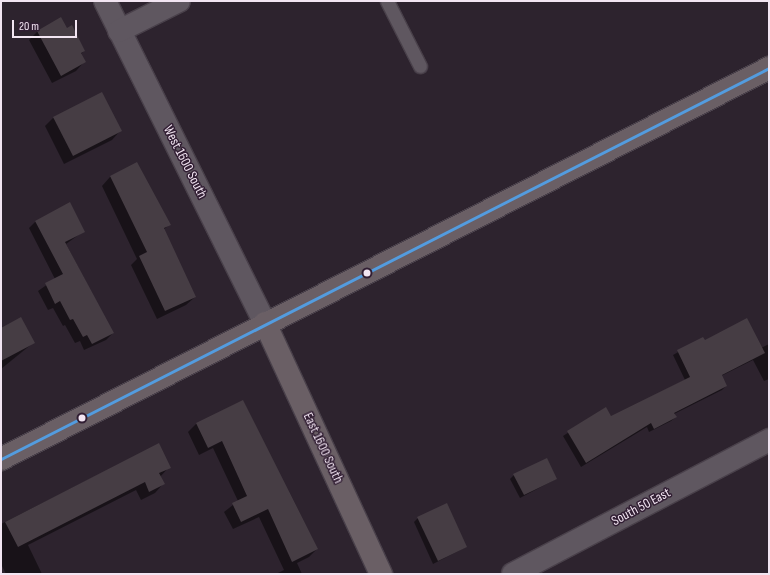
<!DOCTYPE html>
<html>
<head>
<meta charset="utf-8">
<style>
	body { margin:0 }
	#map { position:relative; width:770px; height:575px; overflow:hidden; background:#2d232e; font-family:"Sofia Sans Condensed",sans-serif }
	div>[style] { position:absolute }
	.shadow>* { inset:0; background:#0007 }
	.building>* { inset:0; background:#463d44 }
	.roads { filter:drop-shadow(1px 0 #49404a) drop-shadow(-1px 0 #49404a) drop-shadow(0 1px #49404a) drop-shadow(0 -1px #49404a) }
	.lane>* { height:13px; margin:-6.5px; padding:0 6.5px; transform-origin:6.5px; border-radius:6.5px; background:#5f5760 }
	.street>* { height:22px; margin:-11px; padding:0 11px; transform-origin:11px; border-radius:11px; background:#5f5760 }
	.secondary>* { height:22px; margin:-11px; padding:0 11px; transform-origin:11px; border-radius:11px; background:#6a5f65 }
	.bus-1>* { height:3px; margin:-1.5px; padding:0 1.5px; transform-origin:1.5px; border-radius:1.5px; background:#539cdf }
	.dots>* { width:11px; height:11px; translate:-50% -50%; box-sizing:border-box; border:2px solid #311e33; border-radius:50% }
	span { translate:-50% -50%; white-space:nowrap; text-align:center; line-height:1.15; -webkit-text-stroke:3px #311e33; paint-order:stroke }
	.street-label { font-size:14px; color:#f2e5f2 }
	.frame { position:absolute; inset:0; border:2px solid #f2e5f2; pointer-events:none }
	.scale { position:absolute; left:12px; top:20px; width:65px; height:18px; box-sizing:border-box; border:2px solid #f2e5f2; border-top:0; padding-left:5px; font-size:12px; line-height:14px; white-space:nowrap; color:#f2e5f2; -webkit-text-stroke:3px #311e33; paint-order:stroke }
</style>
</head>
<body>
<div id="map">
	<div class="shadow">
		<div style="clip-path:polygon(66px 29px,84px 51px,80px 55px,84px 62px,76px 71px,52px 83px,29px 40px,37px 32px)"></div>
		<div style="clip-path:polygon(53px 118px,120px 131px,112px 140px,64px 164px,45px 126px)"></div>
		<div style="clip-path:polygon(137px 164px,169px 225px,163px 230px,195px 297px,186px 305px,157px 319px,131px 265px,137px 259px,102px 186px,110px 177px)"></div>
		<div style="clip-path:polygon(36px 221px,84px 231px,66px 244px,113px 333px,106px 340px,84px 350px,80px 341px,75px 343px,65px 325px,63px 326px,53px 308px,48px 310px,38px 291px,55px 279px,29px 228px)"></div>
		<div style="clip-path:polygon(1px 329px,33px 343px,1px 369px)"></div>
		<div style="clip-path:polygon(703px 338px,704px 341px,761px 348px,769px 344px,769px 379px,764px 381px,753px 360px,721px 376px,726px 386px,722px 390px,674px 414px,676px 417px,671px 421px,649px 432px,647px 427px,581px 467px,563px 436px,606px 408px,611px 417px,685px 380px,673px 355px)"></div>
		<div style="clip-path:polygon(243px 401px,317px 549px,309px 557px,297px 563px,302px 574px,276px 574px,284px 570px,259px 517px,233px 529px,224px 512px,238px 501px,213px 448px,199px 455px,188px 432px,196px 424px)"></div>
		<div style="clip-path:polygon(159px 444px,169px 467px,160px 477px,163px 484px,155px 493px,141px 500px,136px 490px,28px 545px,42px 574px,6px 574px,1px 564px,1px 524px)"></div>
		<div style="clip-path:polygon(514px 475px,556px 479px,520px 498px,510px 479px)"></div>
		<div style="clip-path:polygon(418px 518px,466px 547px,433px 564px,414px 522px)"></div>
	</div>
	<div class="building">
		<div style="clip-path:polygon(61px 17px,67px 28px,72px 25px,85px 51px,81px 53px,86px 62px,61px 76px,37px 31px)"></div>
		<div style="clip-path:polygon(102px 92px,122px 131px,73px 156px,53px 117px)"></div>
		<div style="clip-path:polygon(137px 162px,171px 225px,164px 228px,196px 297px,165px 311px,139px 256px,147px 252px,110px 176px)"></div>
		<div style="clip-path:polygon(70px 202px,85px 232px,65px 242px,114px 333px,92px 344px,87px 335px,83px 337px,73px 319px,70px 320px,60px 301px,55px 304px,45px 283px,63px 274px,35px 221px)"></div>
		<div style="clip-path:polygon(21px 317px,35px 343px,1px 361px,1px 328px)"></div>
		<div style="clip-path:polygon(747px 318px,765px 353px,722px 375px,727px 386px,674px 413px,677px 417px,654px 429px,651px 423px,586px 463px,567px 431px,606px 407px,611px 416px,690px 377px,677px 350px,703px 337px,705px 340px)"></div>
		<div style="clip-path:polygon(243px 400px,318px 549px,292px 562px,268px 509px,241px 522px,232px 503px,247px 496px,222px 441px,208px 448px,196px 423px)"></div>
		<div style="clip-path:polygon(159px 443px,171px 468px,159px 473px,165px 484px,149px 492px,145px 482px,18px 547px,5px 522px)"></div>
		<div style="clip-path:polygon(547px 458px,557px 479px,524px 495px,513px 474px)"></div>
		<div style="clip-path:polygon(447px 503px,467px 547px,438px 561px,417px 517px)"></div>
	</div>
	<div class="roads">
		<div class="lane">
			<div style="left:387px;top:1px;width:73px;rotate:63.1deg"></div>
		</div>
		<div class="street">
			<div style="left:105px;top:1px;width:360px;rotate:63.6deg"></div>
			<div style="left:119px;top:31px;width:67px;rotate:-26.6deg"></div>
			<div style="left:513px;top:574px;width:289px;rotate:-27.6deg"></div>
		</div>
		<div class="secondary">
			<div style="left:265px;top:323px;width:277px;rotate:65.2deg"></div>
			<div style="left:1px;top:459px;width:862px;rotate:-26.98deg"></div>
		</div>
	</div>
	<div class="bus-1">
		<div style="left:1px;top:459px;width:862px;rotate:-26.98deg"></div>
	</div>
	<div class="dots">
		<div style="left:367px;top:273px;background:#f2e5f2"></div>
		<div style="left:82px;top:418px;background:#f2e5f2"></div>
	</div>
	<div class="street-label">
		<span style="left:185px;top:162px;rotate:63deg">West 1600 South</span>
		<span style="left:323px;top:448px;rotate:65deg">East 1600 South</span>
		<span style="left:641px;top:507px;rotate:-28deg">South 50 East</span>
	</div>
	<div class="frame"></div>
	<div class="scale">20 m</div>
</div>
</body>
</html>
